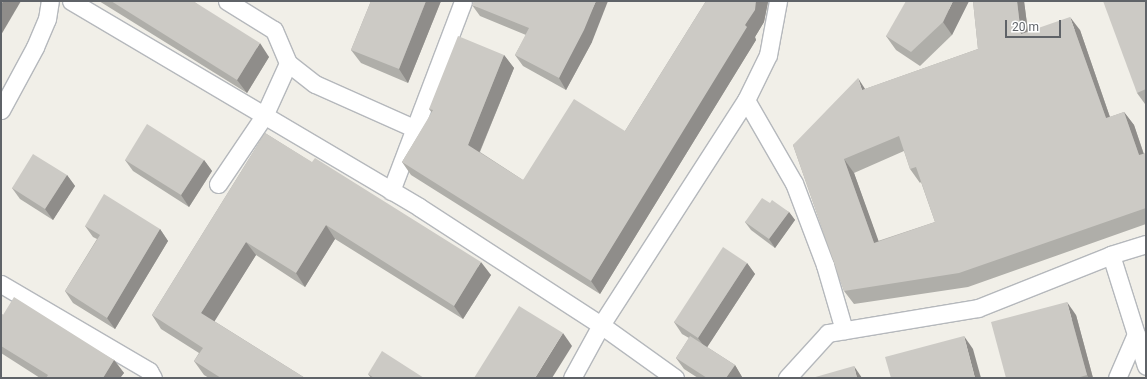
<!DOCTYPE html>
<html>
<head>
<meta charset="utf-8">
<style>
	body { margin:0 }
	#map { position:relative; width:1147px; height:379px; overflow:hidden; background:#f1efe8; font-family:Roboto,sans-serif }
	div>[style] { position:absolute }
	.roads { filter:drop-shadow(1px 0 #b5b8bc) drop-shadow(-1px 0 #b5b8bc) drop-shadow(0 1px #b5b8bc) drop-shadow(0 -1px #b5b8bc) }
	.street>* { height:17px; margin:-8.5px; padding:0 8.5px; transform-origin:8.5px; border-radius:8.5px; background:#fff }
	.wall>* { inset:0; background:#afaea9 }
	.shaded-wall>* { inset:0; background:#8f8d8a }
	.building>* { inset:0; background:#cccac5 }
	span { translate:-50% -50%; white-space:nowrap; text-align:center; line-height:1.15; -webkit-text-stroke:3.5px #fff; paint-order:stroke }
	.frame { position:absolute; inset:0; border:2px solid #5f6368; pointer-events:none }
	.scale { position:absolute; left:1005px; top:20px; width:56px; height:18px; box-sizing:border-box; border:2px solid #5f6368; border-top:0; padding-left:5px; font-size:12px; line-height:14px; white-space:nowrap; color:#5f6368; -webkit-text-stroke:3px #fff; paint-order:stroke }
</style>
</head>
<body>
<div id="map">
	<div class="roads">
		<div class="street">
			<div style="left:71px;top:1px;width:404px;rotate:30.6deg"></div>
			<div style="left:419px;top:207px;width:217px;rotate:33deg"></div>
			<div style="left:601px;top:325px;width:60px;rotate:118.7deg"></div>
			<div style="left:227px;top:1px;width:55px;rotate:31.7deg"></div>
			<div style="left:274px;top:30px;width:36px;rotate:67deg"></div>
			<div style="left:288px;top:63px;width:34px;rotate:38deg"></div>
			<div style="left:315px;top:84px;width:111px;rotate:24deg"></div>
			<div style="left:746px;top:100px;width:96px;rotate:60deg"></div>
			<div style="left:794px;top:183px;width:88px;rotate:69.3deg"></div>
			<div style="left:825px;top:265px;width:68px;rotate:73.7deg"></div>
			<div style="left:1px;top:110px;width:72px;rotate:-61.6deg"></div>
			<div style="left:35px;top:47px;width:30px;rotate:-67deg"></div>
			<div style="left:47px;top:19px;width:18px;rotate:-81deg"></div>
			<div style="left:218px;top:184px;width:82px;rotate:-55.9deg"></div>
			<div style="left:264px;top:116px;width:58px;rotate:-65.6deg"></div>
			<div style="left:391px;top:191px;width:203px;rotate:-69.2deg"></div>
			<div style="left:1146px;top:244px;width:37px;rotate:163deg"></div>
			<div style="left:1111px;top:255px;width:116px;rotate:72.5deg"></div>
			<div style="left:1px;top:284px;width:172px;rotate:30.4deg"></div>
			<div style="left:149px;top:371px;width:8px;rotate:60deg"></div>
			<div style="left:675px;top:378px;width:91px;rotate:-144.4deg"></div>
			<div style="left:601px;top:325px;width:268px;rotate:-57.2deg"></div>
			<div style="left:746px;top:100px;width:50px;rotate:-63.9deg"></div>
			<div style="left:768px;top:55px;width:55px;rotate:-79.5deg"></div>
			<div style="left:787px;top:378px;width:61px;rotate:-47.7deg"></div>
			<div style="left:828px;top:333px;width:152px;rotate:-9.5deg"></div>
			<div style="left:978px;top:308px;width:143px;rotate:-21.7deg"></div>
			<div style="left:1117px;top:378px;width:48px;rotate:-66.6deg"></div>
		</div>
	</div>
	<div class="wall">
		<div style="clip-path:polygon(99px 1px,193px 1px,269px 57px,247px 93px)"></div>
		<div style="clip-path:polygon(371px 1px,441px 1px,408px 83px,361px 63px,351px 50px)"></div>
		<div style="clip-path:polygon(706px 1px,767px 1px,768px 2px,764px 22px,755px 37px,756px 40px,600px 294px,411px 175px,402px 162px,432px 113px,429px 109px,504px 55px,514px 68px,480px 152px,523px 180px,625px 131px)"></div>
		<div style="clip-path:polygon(969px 1px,952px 35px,920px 66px,896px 50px,886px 36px)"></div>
		<div style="clip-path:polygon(evenodd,973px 1px,1024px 1px,1028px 31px,1080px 30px,1110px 117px,1124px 112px,1134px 125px,1144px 154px,1146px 153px,1146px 224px,968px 287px,854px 304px,844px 291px,793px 145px,865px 89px,978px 49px,973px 1px,904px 151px,910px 169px,920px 183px,921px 182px,935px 222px,878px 241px,854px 173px,904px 151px)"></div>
		<div style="clip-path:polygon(1146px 1px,1146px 104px,1145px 104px,1137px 93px)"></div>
		<div style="clip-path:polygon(472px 5px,592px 42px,566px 90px,523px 66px,515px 55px,526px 35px,480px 16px)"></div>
		<div style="clip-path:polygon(265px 133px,491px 275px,463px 319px,335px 239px,305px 287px,256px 255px,214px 321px,305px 378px,209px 378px,204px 375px,194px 361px,199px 353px,161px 329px,152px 315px)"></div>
		<div style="clip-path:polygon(125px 160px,204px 160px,212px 171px,189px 207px,133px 171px)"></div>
		<div style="clip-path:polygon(67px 175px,75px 186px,53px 220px,20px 199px,12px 188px)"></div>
		<div style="clip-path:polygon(770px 203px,789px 212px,795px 220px,775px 248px,751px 230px,745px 222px)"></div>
		<div style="clip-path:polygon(85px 226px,160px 229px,168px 241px,115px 329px,73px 303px,65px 291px,97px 239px,93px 237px)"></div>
		<div style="clip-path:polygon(747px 263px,755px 274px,707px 347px,735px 365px,742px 377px,742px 378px,698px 378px,684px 369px,676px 358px,689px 338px,682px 334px,674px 322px)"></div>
		<div style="clip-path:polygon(1px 314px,114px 360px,124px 373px,120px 378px,40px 378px,1px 353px)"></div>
		<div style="clip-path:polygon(1076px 315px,1093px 378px,1006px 378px)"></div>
		<div style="clip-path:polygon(368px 374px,424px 378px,371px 378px)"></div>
	</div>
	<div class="shaded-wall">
		<div style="clip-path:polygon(3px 1px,21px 1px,1px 35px,1px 5px)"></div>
		<div style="clip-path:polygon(426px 1px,441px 1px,408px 83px,399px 69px)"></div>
		<div style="clip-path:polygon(596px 1px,608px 1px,592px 42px,566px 90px,559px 78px)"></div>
		<div style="clip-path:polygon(756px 1px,767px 1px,768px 2px,764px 22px,755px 37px,756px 40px,600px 294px,591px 281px,745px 25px)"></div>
		<div style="clip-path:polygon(953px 1px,969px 1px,952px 35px,943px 22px)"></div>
		<div style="clip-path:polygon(1017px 1px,1024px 1px,1030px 47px,1021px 34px)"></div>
		<div style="clip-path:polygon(1070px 17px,1080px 30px,1115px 132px,1106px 118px)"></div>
		<div style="clip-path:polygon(260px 43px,269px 57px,247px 93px,237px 80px)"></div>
		<div style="clip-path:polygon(504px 55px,514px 68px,477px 158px,468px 145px)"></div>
		<div style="clip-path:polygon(858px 78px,867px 92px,862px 90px)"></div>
		<div style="clip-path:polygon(1124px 112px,1134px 125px,1146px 161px,1139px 155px)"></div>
		<div style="clip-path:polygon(844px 159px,854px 173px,884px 256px,874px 243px)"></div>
		<div style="clip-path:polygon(204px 160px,212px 171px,189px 207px,181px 195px)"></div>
		<div style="clip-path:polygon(67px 175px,75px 186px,53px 220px,45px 209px)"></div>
		<div style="clip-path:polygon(789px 212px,795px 220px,775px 248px,769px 239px)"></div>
		<div style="clip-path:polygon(326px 225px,335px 239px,305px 287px,296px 273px)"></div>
		<div style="clip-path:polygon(160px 229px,168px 241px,115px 329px,107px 318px)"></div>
		<div style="clip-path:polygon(246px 242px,256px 255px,211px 327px,201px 313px)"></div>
		<div style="clip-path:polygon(481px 262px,491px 275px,463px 319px,454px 306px)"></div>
		<div style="clip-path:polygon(747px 263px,755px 274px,706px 349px,698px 338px)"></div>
		<div style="clip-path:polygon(1067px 302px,1076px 315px,1093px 378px,1089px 378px,1087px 375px)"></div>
		<div style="clip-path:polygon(563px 333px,572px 346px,552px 378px,535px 378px)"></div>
		<div style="clip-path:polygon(964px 336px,973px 349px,981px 378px,975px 378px)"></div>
		<div style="clip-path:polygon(114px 360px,124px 373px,120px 378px,103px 378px)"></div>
		<div style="clip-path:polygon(735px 365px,742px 377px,742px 378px,726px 378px)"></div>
		<div style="clip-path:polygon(854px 366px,862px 378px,857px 378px)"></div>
	</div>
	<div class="building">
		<div style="clip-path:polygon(111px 1px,193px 1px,260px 43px,237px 80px)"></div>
		<div style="clip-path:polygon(371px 1px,426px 1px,399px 69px,351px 50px)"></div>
		<div style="clip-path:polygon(474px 1px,596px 1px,584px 30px,559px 78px,515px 55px,529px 28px,472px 5px)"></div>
		<div style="clip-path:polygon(706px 1px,756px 1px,755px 10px,745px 25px,747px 27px,591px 281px,402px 162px,433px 110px,429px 109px,458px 36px,504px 55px,468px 145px,523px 180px,574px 99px,625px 131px)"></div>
		<div style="clip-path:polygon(906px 1px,953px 1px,943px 22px,911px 52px,886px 36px)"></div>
		<div style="clip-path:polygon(evenodd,973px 1px,1017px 1px,1021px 34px,1070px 17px,1106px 118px,1124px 112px,1139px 155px,1146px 153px,1146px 208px,959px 273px,844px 291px,793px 145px,858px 78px,862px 90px,978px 49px,973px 1px,899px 136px,910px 169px,916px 167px,935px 222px,874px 243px,844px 159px,899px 136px)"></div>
		<div style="clip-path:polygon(1103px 1px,1146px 1px,1146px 89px,1137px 93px)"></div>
		<div style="clip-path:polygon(147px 124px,204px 160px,181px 195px,125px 160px)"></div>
		<div style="clip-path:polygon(265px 133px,312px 162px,315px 158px,481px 262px,454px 306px,326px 225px,296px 273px,246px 242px,201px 313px,305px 378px,221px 378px,194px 361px,203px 348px,152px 315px)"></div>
		<div style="clip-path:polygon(33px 154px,67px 175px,45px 209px,12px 188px)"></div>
		<div style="clip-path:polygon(104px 194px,160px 229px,107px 318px,65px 291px,100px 235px,85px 226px)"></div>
		<div style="clip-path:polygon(762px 198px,770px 203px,772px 200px,789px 212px,769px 239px,745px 222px)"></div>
		<div style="clip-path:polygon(723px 247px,747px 263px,698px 338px,674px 322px)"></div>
		<div style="clip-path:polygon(14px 297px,114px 360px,103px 378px,46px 378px,48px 375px,1px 346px,1px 314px,3px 315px)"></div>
		<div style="clip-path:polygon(1067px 302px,1087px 375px,1077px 378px,1006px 378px,991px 322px)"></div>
		<div style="clip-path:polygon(519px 306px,563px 333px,535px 378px,474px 378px)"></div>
		<div style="clip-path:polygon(690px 336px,735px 365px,726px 378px,707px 378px,676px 358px)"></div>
		<div style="clip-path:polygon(964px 336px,975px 378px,891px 378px,885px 357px)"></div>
		<div style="clip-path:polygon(382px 351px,424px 378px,374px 378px,368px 374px)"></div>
		<div style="clip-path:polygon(854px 366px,857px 378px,812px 378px)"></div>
	</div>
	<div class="frame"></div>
	<div class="scale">20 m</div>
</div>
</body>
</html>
